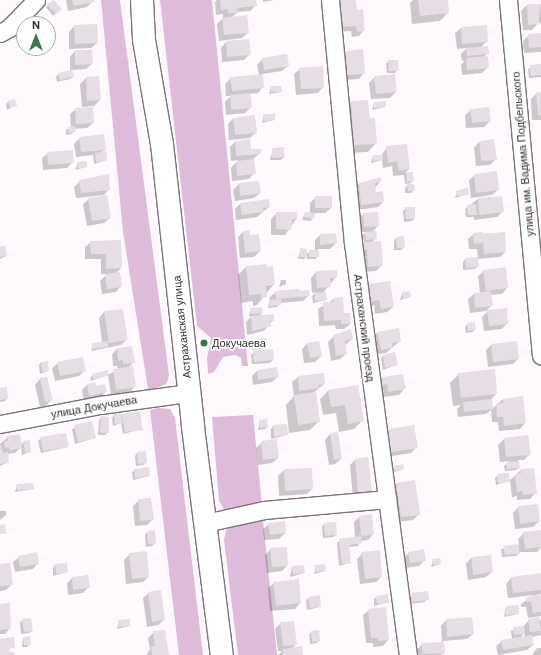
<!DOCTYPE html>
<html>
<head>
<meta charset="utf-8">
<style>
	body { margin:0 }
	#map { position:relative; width:541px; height:655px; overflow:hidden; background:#fff9fe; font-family:"DM Sans",sans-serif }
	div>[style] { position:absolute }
	.green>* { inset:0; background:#dfbbda }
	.shadow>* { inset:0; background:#0003 }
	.building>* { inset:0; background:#e6dde5 }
	.roads { filter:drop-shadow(1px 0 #7b737a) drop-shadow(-1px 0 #7b737a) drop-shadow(0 1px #7b737a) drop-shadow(0 -1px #7b737a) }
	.minor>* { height:17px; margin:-8.5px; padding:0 8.5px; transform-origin:8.5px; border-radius:8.5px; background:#fff }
	.major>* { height:22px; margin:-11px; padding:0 11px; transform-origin:11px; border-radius:11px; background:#fff }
	.dots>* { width:11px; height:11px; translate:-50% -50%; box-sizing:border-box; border:2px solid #fff; border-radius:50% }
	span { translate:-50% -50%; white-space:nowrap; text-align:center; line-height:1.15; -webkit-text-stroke:3.5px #fff; paint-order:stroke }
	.street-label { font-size:11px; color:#312d30 }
	.poi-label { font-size:11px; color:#312d30 }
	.left { translate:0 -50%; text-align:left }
	.north { position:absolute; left:16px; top:16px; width:40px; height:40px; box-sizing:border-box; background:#fff; border:1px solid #adabac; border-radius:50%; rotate:0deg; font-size:11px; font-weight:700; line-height:16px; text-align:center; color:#312d30 }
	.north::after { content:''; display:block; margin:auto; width:14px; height:18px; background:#327a47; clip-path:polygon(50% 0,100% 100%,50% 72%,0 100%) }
</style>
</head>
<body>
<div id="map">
	<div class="green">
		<div style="clip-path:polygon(101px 0,120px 0,169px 375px,167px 383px,153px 390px,148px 389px,123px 232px)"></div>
		<div style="clip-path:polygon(160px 0,212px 0,248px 366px,242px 366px,241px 358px,235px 355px,223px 357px,214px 372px,208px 374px,207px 358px,211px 338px,197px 326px)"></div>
		<div style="clip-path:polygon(158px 408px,170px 409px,175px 418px,203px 655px,179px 655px,150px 410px)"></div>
		<div style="clip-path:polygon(253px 415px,262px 505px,233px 512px,224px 509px,219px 501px,212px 417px)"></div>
		<div style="clip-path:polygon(263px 520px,277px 655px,238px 655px,224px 540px,226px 530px,232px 526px)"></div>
	</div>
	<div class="shadow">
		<div style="clip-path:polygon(66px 0,92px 0,93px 1px,87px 7px,68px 11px)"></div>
		<div style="clip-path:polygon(217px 0,255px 0,256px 5px,250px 11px,237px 12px,231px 18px,248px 33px,242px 38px,219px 41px,217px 24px,223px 18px,223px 14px,216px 15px,215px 2px)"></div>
		<div style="clip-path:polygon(263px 0,274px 0,263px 2px)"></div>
		<div style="clip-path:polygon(355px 0,356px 11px,364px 30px,359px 36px,352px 37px,351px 31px,337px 32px,334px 6px,340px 1px)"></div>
		<div style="clip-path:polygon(413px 0,447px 0,448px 12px,440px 21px,412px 24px,410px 3px)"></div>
		<div style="clip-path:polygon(48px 5px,58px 12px,53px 16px,46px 7px)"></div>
		<div style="clip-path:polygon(527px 5px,541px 5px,541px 25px,539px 22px,532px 30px,523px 30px,521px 11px)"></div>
		<div style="clip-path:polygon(74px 26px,97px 43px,91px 48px,69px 49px,69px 32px)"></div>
		<div style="clip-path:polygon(486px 26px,487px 41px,481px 47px,487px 53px,483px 58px,488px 67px,482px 73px,462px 75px,461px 65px,465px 60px,462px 61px,461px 54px,467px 48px,457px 49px,455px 33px,461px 28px)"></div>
		<div style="clip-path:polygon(541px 34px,541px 52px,524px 53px,523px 41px,529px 35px)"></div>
		<div style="clip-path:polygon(226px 42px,250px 54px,244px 60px,222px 62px,221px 48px)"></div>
		<div style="clip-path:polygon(75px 51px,92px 64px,86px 69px,71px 70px,73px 77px,70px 79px,57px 82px,56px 76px,59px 74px,70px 71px,70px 57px)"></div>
		<div style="clip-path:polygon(346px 52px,364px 73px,359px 79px,342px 80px,340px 57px)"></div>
		<div style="clip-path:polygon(263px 59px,288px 66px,282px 71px,262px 74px,263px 87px,258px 93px,249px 94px,250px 108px,245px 113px,226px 115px,225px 102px,231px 96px,226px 96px,225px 84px,231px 78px,259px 75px,257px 65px)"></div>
		<div style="clip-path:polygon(389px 61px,397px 70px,395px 73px,387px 73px,386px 64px)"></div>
		<div style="clip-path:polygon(541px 65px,541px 77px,529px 78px,528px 69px)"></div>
		<div style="clip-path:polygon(300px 69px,323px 87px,318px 93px,296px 95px,294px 74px)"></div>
		<div style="clip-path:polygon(98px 77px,100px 100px,94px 106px,82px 107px,80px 84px,86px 78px)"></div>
		<div style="clip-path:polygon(375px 77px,396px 92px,390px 98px,371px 99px,369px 83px)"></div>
		<div style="clip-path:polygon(271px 87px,281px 92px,269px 94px)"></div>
		<div style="clip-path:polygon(541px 93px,541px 120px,532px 120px,531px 99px,536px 94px)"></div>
		<div style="clip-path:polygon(8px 102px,16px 105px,7px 110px,6px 104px)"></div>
		<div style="clip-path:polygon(351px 102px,369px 119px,376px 143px,368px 152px,346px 153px,343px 111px)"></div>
		<div style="clip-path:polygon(374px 103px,385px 107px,372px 110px)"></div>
		<div style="clip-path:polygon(76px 109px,93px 123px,87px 128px,74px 129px,72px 134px,66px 135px,66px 130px,71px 127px,70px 114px)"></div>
		<div style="clip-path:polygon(471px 110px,490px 121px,484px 127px,466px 128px,465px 115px)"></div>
		<div style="clip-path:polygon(264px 115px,274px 120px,262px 123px)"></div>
		<div style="clip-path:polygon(233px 119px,256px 132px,250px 138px,229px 140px,228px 124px)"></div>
		<div style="clip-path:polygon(80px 138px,105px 149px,101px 153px,106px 160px,94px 164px,93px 155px,76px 157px,74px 144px)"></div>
		<div style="clip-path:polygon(235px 142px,260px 153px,253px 159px,254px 173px,249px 179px,232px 181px,231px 168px,238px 160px,231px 161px,230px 147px)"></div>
		<div style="clip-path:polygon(479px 142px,496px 159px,490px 165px,476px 166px,474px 148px)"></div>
		<div style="clip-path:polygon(387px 147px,409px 169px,405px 173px,412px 173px,413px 181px,408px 185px,414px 190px,411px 193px,405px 193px,405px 188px,409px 183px,405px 184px,404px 175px,393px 176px,392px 166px,383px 168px,382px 160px,371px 163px,373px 156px,381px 156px)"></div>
		<div style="clip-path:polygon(273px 149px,284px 157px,281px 160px,270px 160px)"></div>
		<div style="clip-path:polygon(48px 153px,73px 162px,67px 168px,43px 170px,42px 158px)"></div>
		<div style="clip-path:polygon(78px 163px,86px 167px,75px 170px)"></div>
		<div style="clip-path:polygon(108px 175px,109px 189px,104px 195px,76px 198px,74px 187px,80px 181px)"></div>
		<div style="clip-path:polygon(475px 175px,498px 190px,492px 195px,471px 198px,469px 180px)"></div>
		<div style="clip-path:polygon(380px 178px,380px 182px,375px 188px,375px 193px,383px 202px,378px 207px,356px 210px,353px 190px,359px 184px)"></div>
		<div style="clip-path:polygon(259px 182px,260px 193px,254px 198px,235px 201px,233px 190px,239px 184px)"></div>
		<div style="clip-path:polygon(457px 192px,468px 194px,455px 198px)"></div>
		<div style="clip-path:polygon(316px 197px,331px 208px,325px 213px,314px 213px,311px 221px,302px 220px,305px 213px,310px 214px,310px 203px)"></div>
		<div style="clip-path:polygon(89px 199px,110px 218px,104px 223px,87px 226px,83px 204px)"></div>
		<div style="clip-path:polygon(478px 199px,503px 211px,497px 217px,474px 220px,474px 217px,466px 217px,465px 209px)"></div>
		<div style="clip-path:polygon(241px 203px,269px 207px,257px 217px,236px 220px,235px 209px)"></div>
		<div style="clip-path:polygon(406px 208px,414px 219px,412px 221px,404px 222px,403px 211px)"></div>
		<div style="clip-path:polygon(277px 213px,296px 219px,285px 235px,271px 235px,271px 219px)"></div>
		<div style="clip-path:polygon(364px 214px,378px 226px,372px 232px,376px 238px,371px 243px,382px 265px,376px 271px,363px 272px,357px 249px,364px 243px,363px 235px,367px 232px,359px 232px,358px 219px)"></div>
		<div style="clip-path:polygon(243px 232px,260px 251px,254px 257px,240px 258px,238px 237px)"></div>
		<div style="clip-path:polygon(504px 233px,505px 252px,500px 257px,477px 259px,478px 266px,475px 269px,463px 270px,463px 262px,465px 259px,478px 258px,477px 249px,469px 249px,468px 239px,474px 234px)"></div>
		<div style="clip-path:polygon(320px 235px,336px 243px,330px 249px,318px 249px,316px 259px,307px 259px,307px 256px,304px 259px,298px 259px,301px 249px,306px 255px,310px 251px,315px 251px,315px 240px)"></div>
		<div style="clip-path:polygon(396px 238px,404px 247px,401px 250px,394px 250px,394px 241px)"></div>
		<div style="clip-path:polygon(120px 241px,121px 268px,115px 274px,121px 286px,116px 292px,102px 294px,100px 281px,107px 274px,101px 274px,101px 259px,85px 259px,85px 247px,91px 242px)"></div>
		<div style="clip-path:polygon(0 247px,6px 256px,0 259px)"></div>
		<div style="clip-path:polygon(246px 267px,267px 268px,274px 284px,257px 305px,253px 306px,253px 301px,241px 303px,238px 275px)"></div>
		<div style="clip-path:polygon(484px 271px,507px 288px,502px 294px,490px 295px,492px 305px,486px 311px,470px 313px,468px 299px,474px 294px,480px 293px,478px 276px)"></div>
		<div style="clip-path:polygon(316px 272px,336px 277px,323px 293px,326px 300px,313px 303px,312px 296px,316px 292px,312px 293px,311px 278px)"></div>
		<div style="clip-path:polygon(281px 280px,286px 280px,286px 284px,279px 287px)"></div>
		<div style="clip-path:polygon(389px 282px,393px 307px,387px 312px,375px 314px,374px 305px,366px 307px,363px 291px,369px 285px)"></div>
		<div style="clip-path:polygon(276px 292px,309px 295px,303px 301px,280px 303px,277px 307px,268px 308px,270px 297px)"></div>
		<div style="clip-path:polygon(402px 293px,410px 297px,400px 300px)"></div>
		<div style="clip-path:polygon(334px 299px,350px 324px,344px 329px,336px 329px,335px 325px,319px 326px,318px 309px)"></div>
		<div style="clip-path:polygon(251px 309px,262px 313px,259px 316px,273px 320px,264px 331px,247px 335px,246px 322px,252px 316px,249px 316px)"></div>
		<div style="clip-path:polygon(488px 311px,507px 323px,502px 329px,484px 331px,482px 317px)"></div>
		<div style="clip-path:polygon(104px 312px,127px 339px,121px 345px,91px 351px,93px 344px,102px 342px,99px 318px)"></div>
		<div style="clip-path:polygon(467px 324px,475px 330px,472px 332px,466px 333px,465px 327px)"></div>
		<div style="clip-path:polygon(378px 332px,400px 341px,386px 353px,375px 355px,372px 338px)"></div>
		<div style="clip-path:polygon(334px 336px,352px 339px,345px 345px,346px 354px,340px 359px,331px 361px,328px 342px)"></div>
		<div style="clip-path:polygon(265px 339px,266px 347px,263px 349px,252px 350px,251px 342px,254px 340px)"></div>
		<div style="clip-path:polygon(307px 344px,321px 356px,315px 362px,304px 363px,302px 349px)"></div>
		<div style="clip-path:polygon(491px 345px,518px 359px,513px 364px,488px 367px,486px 350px)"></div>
		<div style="clip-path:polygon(117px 349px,134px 362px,128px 368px,135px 386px,130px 392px,111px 395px,108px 375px,91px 381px,90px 378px,93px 375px,108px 375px,118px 369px,117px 366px,113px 366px,112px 354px)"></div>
		<div style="clip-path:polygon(272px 350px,273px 360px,270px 363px,252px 364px,251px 355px,254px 352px)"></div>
		<div style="clip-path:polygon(383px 356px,396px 365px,383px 370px,381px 358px)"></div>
		<div style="clip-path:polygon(41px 362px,48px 371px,40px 374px,39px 365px)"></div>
		<div style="clip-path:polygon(58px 363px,84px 371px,79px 376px,55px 381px,52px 368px)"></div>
		<div style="clip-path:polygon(257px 371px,278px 376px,272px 382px,253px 385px,252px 376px)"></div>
		<div style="clip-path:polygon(459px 374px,496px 394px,491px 399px,492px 409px,503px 399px,525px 423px,520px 429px,499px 431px,498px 422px,492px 422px,491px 410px,486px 414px,458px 417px,457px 409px,461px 405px,453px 406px,450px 383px)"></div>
		<div style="clip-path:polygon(298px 377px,324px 384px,312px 394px,319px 421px,310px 430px,289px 433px,286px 405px,294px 396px,292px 382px)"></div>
		<div style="clip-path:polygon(47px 378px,51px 400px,46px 406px,40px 407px,35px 385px,40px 379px)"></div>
		<div style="clip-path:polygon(377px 379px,404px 389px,399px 395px,383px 397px,381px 387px,376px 387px)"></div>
		<div style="clip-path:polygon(87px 385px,96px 388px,106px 391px,101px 397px,84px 401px,82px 390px)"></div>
		<div style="clip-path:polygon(357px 386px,362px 421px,354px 429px,339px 432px,336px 413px,323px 415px,320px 399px,328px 391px)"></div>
		<div style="clip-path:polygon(0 389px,7px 398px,5px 401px,0 402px)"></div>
		<div style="clip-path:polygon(114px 415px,123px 415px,142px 429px,123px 434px,121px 423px,113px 426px,112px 418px)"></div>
		<div style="clip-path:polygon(101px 417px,108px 432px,105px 435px,98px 435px,99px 420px)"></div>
		<div style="clip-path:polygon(260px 421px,267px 427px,265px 429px,258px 430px)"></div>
		<div style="clip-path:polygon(91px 422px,95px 438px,75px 444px,72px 429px)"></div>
		<div style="clip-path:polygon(273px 426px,287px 435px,271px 439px,271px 429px)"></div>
		<div style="clip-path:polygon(414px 427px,417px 447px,411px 453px,386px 457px,382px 436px,388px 430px)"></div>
		<div style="clip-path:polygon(330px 434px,341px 459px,335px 464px,329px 465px,325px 440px)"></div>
		<div style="clip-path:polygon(528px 436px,530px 454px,524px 460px,518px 460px,519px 468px,516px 470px,505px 471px,504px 466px,509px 461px,500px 462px,498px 445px,504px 439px)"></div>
		<div style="clip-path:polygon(8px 437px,20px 445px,24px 442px,30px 452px,22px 455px,21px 447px,15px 453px,7px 454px,8px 462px,0 466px,0 444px)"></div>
		<div style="clip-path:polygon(41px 438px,68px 447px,41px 453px,38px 441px)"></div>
		<div style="clip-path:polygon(262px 442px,278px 458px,272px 463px,258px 465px,256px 448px)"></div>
		<div style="clip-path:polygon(137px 453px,146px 462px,143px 465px,136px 466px,135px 456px)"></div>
		<div style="clip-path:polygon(355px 460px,371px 491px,365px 496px,353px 498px,350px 465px)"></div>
		<div style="clip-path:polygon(393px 466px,403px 469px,391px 473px)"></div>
		<div style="clip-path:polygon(311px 469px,312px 489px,307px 494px,279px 496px,278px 476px,284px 470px)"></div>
		<div style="clip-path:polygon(135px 470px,149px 476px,133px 480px,132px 472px)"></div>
		<div style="clip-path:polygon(521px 470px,535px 493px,530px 499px,517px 500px,517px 496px,512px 497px,510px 480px)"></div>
		<div style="clip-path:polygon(498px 475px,508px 481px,496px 485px,495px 478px)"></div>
		<div style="clip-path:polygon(397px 484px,419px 514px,413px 520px,396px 522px,391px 490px)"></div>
		<div style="clip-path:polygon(17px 485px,33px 489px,15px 492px)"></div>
		<div style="clip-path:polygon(139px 500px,153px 519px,147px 525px,135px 526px,133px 506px)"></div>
		<div style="clip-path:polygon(518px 507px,539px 521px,533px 527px,515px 529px,513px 513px)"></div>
		<div style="clip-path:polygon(0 511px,6px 511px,6px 515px,0 520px)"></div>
		<div style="clip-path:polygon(359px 517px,373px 534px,368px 540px,360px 541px,358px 546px,348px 547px,350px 563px,339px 566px,337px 542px,355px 538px,354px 522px)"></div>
		<div style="clip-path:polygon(269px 524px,285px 533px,279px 539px,264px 540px,263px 529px)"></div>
		<div style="clip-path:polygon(324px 524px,336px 535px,333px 537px,323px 538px,322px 527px)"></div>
		<div style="clip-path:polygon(147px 532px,155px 543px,152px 546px,146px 547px,145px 535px)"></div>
		<div style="clip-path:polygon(524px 533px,541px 537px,541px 547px,537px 552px,520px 552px,516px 556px,502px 557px,501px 549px,519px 545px,518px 539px)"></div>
		<div style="clip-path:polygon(271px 549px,287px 566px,282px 571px,267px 573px,265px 555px)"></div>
		<div style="clip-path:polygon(363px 553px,381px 577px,376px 582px,360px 584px,357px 559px)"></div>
		<div style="clip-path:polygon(409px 553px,425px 560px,419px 566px,405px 568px,403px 558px)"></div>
		<div style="clip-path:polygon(130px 554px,148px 577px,143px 582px,126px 584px,124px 560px)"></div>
		<div style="clip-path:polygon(19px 557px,38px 563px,33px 569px,15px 572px,13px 562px)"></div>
		<div style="clip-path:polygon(471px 558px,492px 572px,486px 577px,468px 580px,466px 564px)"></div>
		<div style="clip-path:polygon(433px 560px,440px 564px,431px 567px)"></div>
		<div style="clip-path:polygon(0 565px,12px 584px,6px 590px,0 591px)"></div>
		<div style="clip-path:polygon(55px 565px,67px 572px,53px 576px,53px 568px)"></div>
		<div style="clip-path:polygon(316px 566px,325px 571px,314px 574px)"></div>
		<div style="clip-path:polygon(292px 567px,304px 573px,290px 577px)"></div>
		<div style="clip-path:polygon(541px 574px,541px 594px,537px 595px,541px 597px,541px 616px,528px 618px,526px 607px,521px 607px,521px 604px,534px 595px,508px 598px,506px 584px,511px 578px)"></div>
		<div style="clip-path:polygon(72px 578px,89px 587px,83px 593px,68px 595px,67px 583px)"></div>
		<div style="clip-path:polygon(274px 583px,300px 603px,295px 609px,270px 611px,268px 588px)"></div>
		<div style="clip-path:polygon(149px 593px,164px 620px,158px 625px,147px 627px,143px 598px)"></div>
		<div style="clip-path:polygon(427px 593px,425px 602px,410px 604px,412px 594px)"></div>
		<div style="clip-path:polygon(376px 597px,388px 602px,374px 606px,374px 599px)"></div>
		<div style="clip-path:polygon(309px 598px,320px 607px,307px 610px,306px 600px)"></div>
		<div style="clip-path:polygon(0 605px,10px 628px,5px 634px,0 634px)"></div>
		<div style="clip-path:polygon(506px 607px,518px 614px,504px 617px)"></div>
		<div style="clip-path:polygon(369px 610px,388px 640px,383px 646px,373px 647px,373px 643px,366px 643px,363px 615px)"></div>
		<div style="clip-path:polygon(23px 620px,32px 631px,29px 633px,21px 634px,20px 622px)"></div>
		<div style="clip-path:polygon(446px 620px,473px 634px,467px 639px,443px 641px,444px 652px,441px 655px,417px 655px,417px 650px,422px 644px,442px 643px,441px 626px)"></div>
		<div style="clip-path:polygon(evenodd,529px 620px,541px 620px,541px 635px,532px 637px,533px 645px,527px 650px,498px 655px,496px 646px,502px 641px,512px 639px,511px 631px,523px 627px,529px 620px,524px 633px,525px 637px,520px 638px,524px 633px)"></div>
		<div style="clip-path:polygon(119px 621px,129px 626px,117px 629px)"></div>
		<div style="clip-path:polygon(281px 623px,296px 644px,292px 649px,302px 655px,278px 655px,282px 651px,278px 651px,275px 629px)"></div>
		<div style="clip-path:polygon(154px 632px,168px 655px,146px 655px,150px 649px,148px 638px)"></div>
		<div style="clip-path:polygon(312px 632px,319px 640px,317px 643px,310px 644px,309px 634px)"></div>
		<div style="clip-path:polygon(23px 638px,30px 644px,27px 647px,22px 647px)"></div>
		<div style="clip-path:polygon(537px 648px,541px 648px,541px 655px,532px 655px)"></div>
	</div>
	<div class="building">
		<div style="clip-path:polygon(54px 0,62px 9px,56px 14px,47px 4px)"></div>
		<div style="clip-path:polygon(72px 0,94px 0,94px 2px,74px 6px)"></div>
		<div style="clip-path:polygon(220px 0,256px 0,257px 6px,237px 8px,238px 13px,228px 13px,228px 9px,221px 10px)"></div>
		<div style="clip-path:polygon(340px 0,356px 0,357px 10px,363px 9px,365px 31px,357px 32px,356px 26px,343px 27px)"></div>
		<div style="clip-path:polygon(418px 0,448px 0,449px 13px,420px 16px)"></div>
		<div style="clip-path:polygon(527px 4px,541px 4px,538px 24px,528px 25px)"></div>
		<div style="clip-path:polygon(247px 15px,249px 33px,224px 35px,222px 18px)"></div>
		<div style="clip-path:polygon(97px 24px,98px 43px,75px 44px,74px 25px)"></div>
		<div style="clip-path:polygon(487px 25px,488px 42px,462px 44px,461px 27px)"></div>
		<div style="clip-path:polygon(541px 33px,541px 47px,529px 48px,528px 34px)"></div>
		<div style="clip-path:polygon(249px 39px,251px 55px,227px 57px,226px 41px)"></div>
		<div style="clip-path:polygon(488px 46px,489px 54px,467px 56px,466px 48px)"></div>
		<div style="clip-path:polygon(363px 49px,365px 74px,347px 75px,345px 51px)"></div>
		<div style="clip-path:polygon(75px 50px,92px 50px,93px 64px,75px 65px)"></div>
		<div style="clip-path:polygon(287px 54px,289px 66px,264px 70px,262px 58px)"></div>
		<div style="clip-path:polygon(488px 56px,489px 68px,467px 70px,466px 58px)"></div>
		<div style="clip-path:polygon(388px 60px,398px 60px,398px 71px,389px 71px)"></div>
		<div style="clip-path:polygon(541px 64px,541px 75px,531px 76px,530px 65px)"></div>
		<div style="clip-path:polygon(323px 66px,324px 88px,301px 89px,299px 68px)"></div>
		<div style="clip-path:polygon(72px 70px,74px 77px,60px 80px,58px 73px)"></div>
		<div style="clip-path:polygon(263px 74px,264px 88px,232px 91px,230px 77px)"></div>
		<div style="clip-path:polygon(395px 74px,397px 92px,376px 94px,374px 76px)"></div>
		<div style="clip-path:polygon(99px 76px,101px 100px,87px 101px,86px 77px)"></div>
		<div style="clip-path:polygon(271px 86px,281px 86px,282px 92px,271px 92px)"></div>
		<div style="clip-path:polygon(541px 92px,541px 115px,538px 115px,536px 93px)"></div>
		<div style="clip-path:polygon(250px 93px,252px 108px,231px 110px,230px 95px)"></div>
		<div style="clip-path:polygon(15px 99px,17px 106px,10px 108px,8px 101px)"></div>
		<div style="clip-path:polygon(368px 100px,370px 118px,375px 118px,377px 144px,354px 145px,351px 101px)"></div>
		<div style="clip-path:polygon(386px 101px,386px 107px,374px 108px,374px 102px)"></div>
		<div style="clip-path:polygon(93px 107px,94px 123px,76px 124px,75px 108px)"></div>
		<div style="clip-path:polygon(489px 107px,491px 121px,472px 123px,470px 109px)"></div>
		<div style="clip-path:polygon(263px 114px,275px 114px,275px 120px,264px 121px)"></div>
		<div style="clip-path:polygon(255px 115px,257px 133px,235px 135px,233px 118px)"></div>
		<div style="clip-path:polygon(75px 126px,76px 132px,69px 133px,68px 127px)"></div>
		<div style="clip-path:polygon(104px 134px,106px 150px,81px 152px,79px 137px)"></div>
		<div style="clip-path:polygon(250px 139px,251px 149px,261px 149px,261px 154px,236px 156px,235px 141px)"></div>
		<div style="clip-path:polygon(494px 139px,497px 160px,481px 161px,479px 141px)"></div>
		<div style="clip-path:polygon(407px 144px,410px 169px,399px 171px,397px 161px,388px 163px,386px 146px)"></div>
		<div style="clip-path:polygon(284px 147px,285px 157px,272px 158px,272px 148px)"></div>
		<div style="clip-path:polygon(73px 150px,74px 163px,48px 165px,47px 152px)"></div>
		<div style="clip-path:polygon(106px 151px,107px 161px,96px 162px,95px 153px)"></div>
		<div style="clip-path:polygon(373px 155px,383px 155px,383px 160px,373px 161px)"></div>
		<div style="clip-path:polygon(254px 159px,256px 174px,237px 176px,236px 161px)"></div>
		<div style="clip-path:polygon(87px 161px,87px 167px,78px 168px,77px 162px)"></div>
		<div style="clip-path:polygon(497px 171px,499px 190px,476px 193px,474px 174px)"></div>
		<div style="clip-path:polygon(406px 172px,413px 172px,414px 181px,407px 182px)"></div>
		<div style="clip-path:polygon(109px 174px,110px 190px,81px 193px,79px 180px)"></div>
		<div style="clip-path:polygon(381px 177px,381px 182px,375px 183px,376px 192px,383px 191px,384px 202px,361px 205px,359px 183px)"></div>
		<div style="clip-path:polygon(259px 181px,261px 193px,240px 196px,239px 183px)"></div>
		<div style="clip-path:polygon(407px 184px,414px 184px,415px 191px,408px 191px)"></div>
		<div style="clip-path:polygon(468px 187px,469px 195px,457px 196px,456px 191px)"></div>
		<div style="clip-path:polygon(107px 195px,111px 218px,92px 221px,88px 198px)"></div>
		<div style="clip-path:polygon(315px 196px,332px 196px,332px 208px,315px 208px)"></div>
		<div style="clip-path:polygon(502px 196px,504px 212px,479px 215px,478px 198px)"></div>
		<div style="clip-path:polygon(269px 199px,270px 207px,263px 208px,264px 212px,242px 215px,240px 203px)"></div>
		<div style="clip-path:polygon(476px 204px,477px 215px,468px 215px,467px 205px)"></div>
		<div style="clip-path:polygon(405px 207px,415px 207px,415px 219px,406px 219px)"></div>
		<div style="clip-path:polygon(276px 212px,297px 212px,297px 219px,292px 219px,291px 230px,276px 229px)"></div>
		<div style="clip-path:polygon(305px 212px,315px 213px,314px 219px,304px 217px)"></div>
		<div style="clip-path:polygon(378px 212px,379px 226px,364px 227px,363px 213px)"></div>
		<div style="clip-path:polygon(250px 230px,250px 235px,259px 234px,261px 251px,245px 253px,243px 231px)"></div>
		<div style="clip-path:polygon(376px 231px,377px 239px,366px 240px,365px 232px)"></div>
		<div style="clip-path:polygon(483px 232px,483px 234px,505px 232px,506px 252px,484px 254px,483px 243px,474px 244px,473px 233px)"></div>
		<div style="clip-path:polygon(336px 233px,337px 243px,320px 245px,320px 234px)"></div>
		<div style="clip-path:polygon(404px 236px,405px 248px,397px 248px,396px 237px)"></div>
		<div style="clip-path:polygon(121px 240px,122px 268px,106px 269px,106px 254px,91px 254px,90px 241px)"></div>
		<div style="clip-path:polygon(381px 241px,383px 266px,368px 267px,367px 249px,362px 249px,362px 242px)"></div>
		<div style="clip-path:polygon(0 246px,5px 246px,7px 256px,0 257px)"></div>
		<div style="clip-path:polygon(300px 248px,307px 249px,307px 257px,300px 257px)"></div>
		<div style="clip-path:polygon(309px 250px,319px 250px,319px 257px,309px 257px)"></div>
		<div style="clip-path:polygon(478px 257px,479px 267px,466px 268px,465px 258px)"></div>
		<div style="clip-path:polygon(267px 264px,267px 267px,273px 266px,275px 285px,266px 286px,267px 297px,261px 298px,261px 294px,249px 295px,246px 266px)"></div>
		<div style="clip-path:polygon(506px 267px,508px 288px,486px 291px,483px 270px)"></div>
		<div style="clip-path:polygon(337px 270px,337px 278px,330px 278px,331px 287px,317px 288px,316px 271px)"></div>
		<div style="clip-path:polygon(120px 272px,122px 287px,107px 289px,105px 274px)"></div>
		<div style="clip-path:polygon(390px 281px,394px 307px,381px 309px,379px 300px,371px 302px,369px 284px)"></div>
		<div style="clip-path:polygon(299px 289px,300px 291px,309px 290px,310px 296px,276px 299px,275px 291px)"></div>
		<div style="clip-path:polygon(410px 291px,411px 297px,403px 298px,402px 292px)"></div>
		<div style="clip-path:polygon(491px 291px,493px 306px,475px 308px,474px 293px)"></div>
		<div style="clip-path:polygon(326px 292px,327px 300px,315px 301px,315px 293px)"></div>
		<div style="clip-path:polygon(343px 297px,344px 313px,350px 313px,351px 324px,341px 324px,341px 320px,324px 321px,323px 302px,334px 302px,334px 298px)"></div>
		<div style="clip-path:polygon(281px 299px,281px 305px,270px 306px,269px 300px)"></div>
		<div style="clip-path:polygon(262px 307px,263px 313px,251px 314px,250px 308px)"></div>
		<div style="clip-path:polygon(507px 308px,508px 324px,489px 326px,487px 310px)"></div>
		<div style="clip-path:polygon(123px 309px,128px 340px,109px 343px,104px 311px)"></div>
		<div style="clip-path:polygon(274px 314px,274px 321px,270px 321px,271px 326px,252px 331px,251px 316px)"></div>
		<div style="clip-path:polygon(475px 322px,476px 330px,468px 331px,467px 323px)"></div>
		<div style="clip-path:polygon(399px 328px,401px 341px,392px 343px,393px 348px,381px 350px,377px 332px)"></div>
		<div style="clip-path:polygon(351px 329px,353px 339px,345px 341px,347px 354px,336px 356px,333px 335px)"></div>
		<div style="clip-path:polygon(266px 338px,267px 347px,254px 348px,254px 339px)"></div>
		<div style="clip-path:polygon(108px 341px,108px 347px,93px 349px,92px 343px)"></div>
		<div style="clip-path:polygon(319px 341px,322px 356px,310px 358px,307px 343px)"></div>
		<div style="clip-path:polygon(517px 341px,519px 359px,493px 362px,491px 344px)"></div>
		<div style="clip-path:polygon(132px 346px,135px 363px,123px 364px,123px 360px,118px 361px,117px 348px)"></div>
		<div style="clip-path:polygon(273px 349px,274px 360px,254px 362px,253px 351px)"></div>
		<div style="clip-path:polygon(395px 352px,398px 365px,385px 368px,383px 355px)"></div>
		<div style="clip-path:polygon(83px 357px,86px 371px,60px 376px,57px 362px)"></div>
		<div style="clip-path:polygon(48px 361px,49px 371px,42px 372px,41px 362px)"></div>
		<div style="clip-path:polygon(133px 366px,136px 387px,116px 390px,113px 369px)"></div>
		<div style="clip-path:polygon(277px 367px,279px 377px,258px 380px,257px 370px)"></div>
		<div style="clip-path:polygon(495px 369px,497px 394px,461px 398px,458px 373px)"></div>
		<div style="clip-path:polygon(108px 370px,109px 375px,94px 380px,92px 374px)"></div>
		<div style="clip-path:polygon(324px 373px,325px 384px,318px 385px,319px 388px,299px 391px,298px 376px)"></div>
		<div style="clip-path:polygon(403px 374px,406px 389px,388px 392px,387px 384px,378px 386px,377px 378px)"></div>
		<div style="clip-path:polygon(47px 377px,53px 401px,45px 402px,40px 378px)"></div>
		<div style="clip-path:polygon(95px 382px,96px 386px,105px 384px,107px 392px,89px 396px,87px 384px)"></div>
		<div style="clip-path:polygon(358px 385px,364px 421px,348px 424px,345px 405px,331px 407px,328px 390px)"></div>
		<div style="clip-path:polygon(7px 387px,8px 399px,0 400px,0 388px)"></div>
		<div style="clip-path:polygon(316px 392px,320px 422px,298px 425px,294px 395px)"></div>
		<div style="clip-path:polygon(523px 396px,526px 423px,504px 426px,503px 417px,497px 417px,496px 404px,503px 403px,503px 399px)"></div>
		<div style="clip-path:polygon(492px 399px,493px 409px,464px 412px,463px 402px)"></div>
		<div style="clip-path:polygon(140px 411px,143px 430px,125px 432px,122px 414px)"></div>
		<div style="clip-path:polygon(121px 413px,123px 423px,115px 424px,114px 414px)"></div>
		<div style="clip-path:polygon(101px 416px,109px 417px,109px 433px,100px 432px)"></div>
		<div style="clip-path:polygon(267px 419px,268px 427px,260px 428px,259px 420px)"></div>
		<div style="clip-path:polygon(92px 421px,96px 438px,78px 442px,74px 425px)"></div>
		<div style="clip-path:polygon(287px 424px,288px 435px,274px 437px,273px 425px)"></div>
		<div style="clip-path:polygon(414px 425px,418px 448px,391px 452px,388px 429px)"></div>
		<div style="clip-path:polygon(338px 432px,342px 459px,334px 460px,330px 433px)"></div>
		<div style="clip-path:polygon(66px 433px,69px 447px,43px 451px,40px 437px)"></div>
		<div style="clip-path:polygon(20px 434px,22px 448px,10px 450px,9px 447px,5px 448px,4px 442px,8px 441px,7px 436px)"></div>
		<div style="clip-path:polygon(528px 435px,531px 455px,506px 457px,504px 438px)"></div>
		<div style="clip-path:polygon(277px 439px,279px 458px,263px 460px,261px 441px)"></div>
		<div style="clip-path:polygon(30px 440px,31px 452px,25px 453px,23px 441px)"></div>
		<div style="clip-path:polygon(0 443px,3px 453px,8px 452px,9px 463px,0 464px)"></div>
		<div style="clip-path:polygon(146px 451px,147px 463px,138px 464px,137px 452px)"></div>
		<div style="clip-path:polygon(368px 457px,372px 491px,358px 493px,355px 459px)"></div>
		<div style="clip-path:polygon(519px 461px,520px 468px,507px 469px,506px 462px)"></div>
		<div style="clip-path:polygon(403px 464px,404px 469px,393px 471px,392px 466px)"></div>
		<div style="clip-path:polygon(149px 467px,150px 476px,135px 478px,134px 469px)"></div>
		<div style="clip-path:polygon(312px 468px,313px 489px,285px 491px,284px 469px)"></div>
		<div style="clip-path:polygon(534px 468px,537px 494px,523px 495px,522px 491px,517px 492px,515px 474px,521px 473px,521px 469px)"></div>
		<div style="clip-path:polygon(509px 473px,510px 482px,498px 483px,497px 474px)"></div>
		<div style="clip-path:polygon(415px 480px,420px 515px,401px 517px,396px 483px)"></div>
		<div style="clip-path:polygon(33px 483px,34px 489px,17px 490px,17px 484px)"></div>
		<div style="clip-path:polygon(151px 498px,154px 520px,140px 521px,138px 499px)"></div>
		<div style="clip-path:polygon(538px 504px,540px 521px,520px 524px,518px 506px)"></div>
		<div style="clip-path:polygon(372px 514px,374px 535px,361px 536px,359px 516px)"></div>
		<div style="clip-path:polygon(285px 521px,286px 533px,270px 535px,268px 523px)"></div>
		<div style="clip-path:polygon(336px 522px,337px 535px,325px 536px,324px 523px)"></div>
		<div style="clip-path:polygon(5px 524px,6px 534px,0 534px,0 525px)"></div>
		<div style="clip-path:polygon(155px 530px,156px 544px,148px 544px,147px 531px)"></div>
		<div style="clip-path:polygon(541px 530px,541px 547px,525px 549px,523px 532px)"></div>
		<div style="clip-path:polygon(361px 536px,362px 543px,349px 545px,351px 563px,342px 564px,339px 539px)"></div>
		<div style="clip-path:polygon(518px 544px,520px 554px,505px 555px,503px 546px)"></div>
		<div style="clip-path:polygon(287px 547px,288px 566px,272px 567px,270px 548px)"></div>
		<div style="clip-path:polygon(424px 549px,426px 561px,410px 563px,408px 552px)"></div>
		<div style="clip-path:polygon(380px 550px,382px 577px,365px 579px,362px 552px)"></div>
		<div style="clip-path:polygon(147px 551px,149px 577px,132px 579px,129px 553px)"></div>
		<div style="clip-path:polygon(37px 552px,39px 564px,20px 567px,18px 556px)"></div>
		<div style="clip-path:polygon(491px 555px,493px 572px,473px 575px,471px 557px)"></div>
		<div style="clip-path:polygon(440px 558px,441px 564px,433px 565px,432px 559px)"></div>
		<div style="clip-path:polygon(10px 563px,13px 585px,0 586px,0 564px)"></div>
		<div style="clip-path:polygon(67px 563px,68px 572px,56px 574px,55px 564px)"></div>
		<div style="clip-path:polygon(325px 564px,326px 571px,316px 572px,315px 565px)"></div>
		<div style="clip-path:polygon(304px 565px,305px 573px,293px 574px,292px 566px)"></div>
		<div style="clip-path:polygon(541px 573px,541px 590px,513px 593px,511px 577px)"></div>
		<div style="clip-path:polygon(88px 575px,90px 588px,73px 590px,72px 577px)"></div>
		<div style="clip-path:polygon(299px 579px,301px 603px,276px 606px,273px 582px)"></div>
		<div style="clip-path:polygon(161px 590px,165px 620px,152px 622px,148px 592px)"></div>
		<div style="clip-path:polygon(428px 591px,429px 600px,412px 602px,412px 593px)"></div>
		<div style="clip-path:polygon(388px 594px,389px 603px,377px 604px,376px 596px)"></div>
		<div style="clip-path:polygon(538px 594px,541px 596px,541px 612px,533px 613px,531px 602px,526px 602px,526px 598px)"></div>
		<div style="clip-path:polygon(320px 595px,321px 607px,310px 608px,308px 597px)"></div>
		<div style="clip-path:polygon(10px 603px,11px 629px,0 630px,0 604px)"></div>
		<div style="clip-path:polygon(519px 605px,519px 614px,506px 615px,506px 606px)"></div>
		<div style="clip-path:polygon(386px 607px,389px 640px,378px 641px,378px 638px,371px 638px,368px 609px)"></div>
		<div style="clip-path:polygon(472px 617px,474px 634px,447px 637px,446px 619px)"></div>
		<div style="clip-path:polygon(539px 617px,541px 631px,530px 632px,528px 619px)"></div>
		<div style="clip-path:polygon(31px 618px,33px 631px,24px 632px,22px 619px)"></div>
		<div style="clip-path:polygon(130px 619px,130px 626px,119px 627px,118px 620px)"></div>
		<div style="clip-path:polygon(294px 621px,297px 645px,283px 646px,280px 622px)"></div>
		<div style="clip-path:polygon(524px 626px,525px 634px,514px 635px,513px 627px)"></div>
		<div style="clip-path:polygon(165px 630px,169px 655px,152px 655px,151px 646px,155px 646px,153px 631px)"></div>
		<div style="clip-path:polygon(319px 630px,320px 641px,312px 642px,311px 631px)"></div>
		<div style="clip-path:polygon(532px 635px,534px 645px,503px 650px,501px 640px)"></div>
		<div style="clip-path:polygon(30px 636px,31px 645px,24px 645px,23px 637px)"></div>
		<div style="clip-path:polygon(14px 637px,15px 648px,10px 649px,10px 652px,14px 652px,15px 655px,0 655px,0 639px)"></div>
		<div style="clip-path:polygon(444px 642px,445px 653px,422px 654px,422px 643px)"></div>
		<div style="clip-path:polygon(302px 646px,303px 655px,283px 655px,283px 649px)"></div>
	</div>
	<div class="roads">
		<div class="minor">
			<div style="left:330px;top:0;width:244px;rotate:84.6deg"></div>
			<div style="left:353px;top:243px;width:416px;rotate:82.4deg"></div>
			<div style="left:508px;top:0;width:357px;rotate:84.7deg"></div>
			<div style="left:0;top:33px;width:10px;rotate:-29deg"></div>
			<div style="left:9px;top:28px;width:39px;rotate:-46deg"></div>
			<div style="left:0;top:424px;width:102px;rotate:-10.8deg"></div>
			<div style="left:100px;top:405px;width:90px;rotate:-7.7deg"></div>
			<div style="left:205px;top:523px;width:60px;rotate:-12.4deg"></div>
			<div style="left:264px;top:510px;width:124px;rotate:-5.1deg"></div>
		</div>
		<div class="major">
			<div style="left:142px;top:0;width:40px;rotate:87.1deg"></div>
			<div style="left:144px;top:40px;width:106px;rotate:80.2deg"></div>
			<div style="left:162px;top:144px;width:285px;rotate:83.7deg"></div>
			<div style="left:193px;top:427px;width:230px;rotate:82.8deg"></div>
		</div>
	</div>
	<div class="dots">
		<div style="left:204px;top:343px;background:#327a47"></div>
	</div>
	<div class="street-label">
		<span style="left:523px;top:154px;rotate:-95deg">улица им. Вадима Подбельского</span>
		<span style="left:182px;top:327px;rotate:-96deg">Астраханская улица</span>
		<span style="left:364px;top:328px;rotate:83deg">Астраханский проезд</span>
		<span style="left:94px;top:407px;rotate:-10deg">улица Докучаева</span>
	</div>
	<div class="poi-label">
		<span class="left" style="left:212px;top:343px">Докучаева</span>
	</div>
	<div class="north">N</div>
</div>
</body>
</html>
